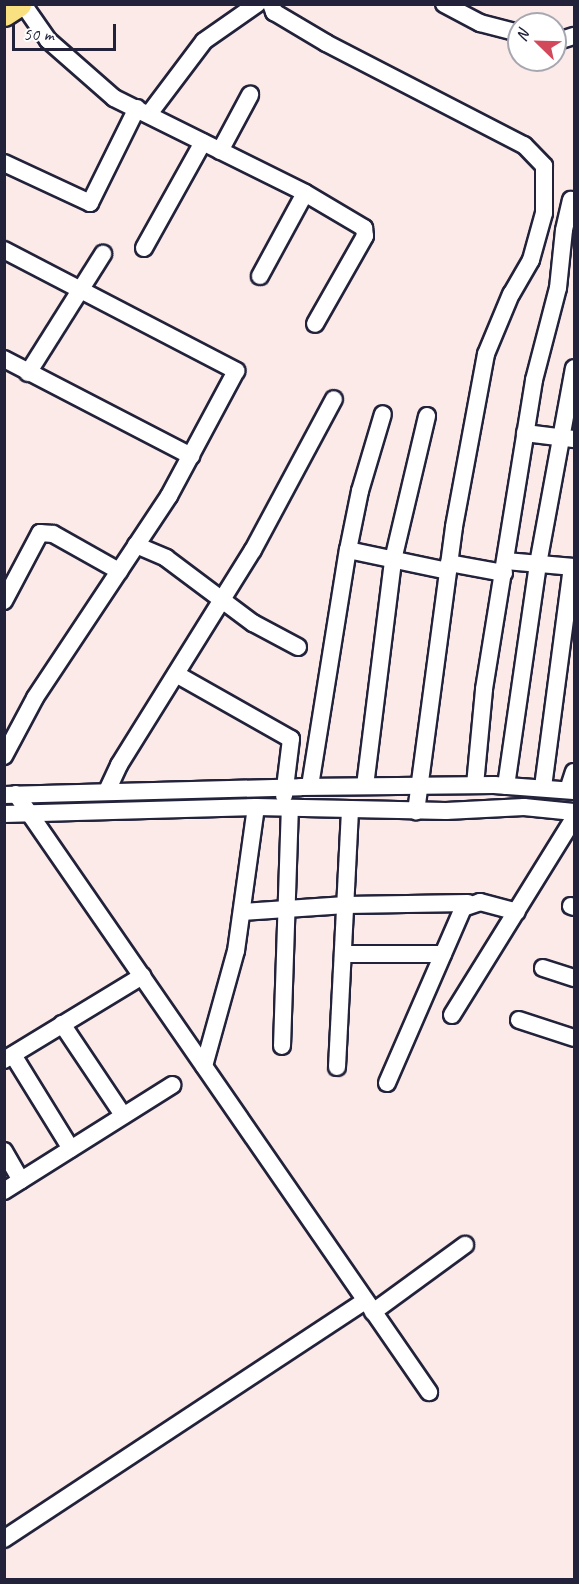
<!DOCTYPE html>
<html>
<head>
<meta charset="utf-8">
<style>
	body { margin:0 }
	#map { position:relative; width:579px; height:1584px; overflow:hidden; background:#fbeae8; font-family:Caveat,sans-serif }
	div>[style] { position:absolute }
	.roads { filter:drop-shadow(2px 0 #22223b) drop-shadow(-2px 0 #22223b) drop-shadow(0 2px #22223b) drop-shadow(0 -2px #22223b) }
	.minor>* { height:16px; margin:-8px; padding:0 8px; transform-origin:8px; border-radius:8px; background:#fff }
	.primary>* { height:26px; margin:-13px; padding:0 13px; transform-origin:13px; border-radius:13px; background:#f9e181 }
	span { translate:-50% -50%; white-space:nowrap; text-align:center; line-height:1.15; -webkit-text-stroke:6px #fff; paint-order:stroke }
	.frame { position:absolute; inset:0; border:6px solid #22223b; pointer-events:none }
	.north { position:absolute; left:507px; top:12px; width:60px; height:60px; box-sizing:border-box; background:#fff; border:2px solid #a7a7b1; border-radius:50%; rotate:293deg; font-size:16px; font-weight:700; line-height:24px; text-align:center; color:#22223b }
	.north::after { content:''; display:block; margin:auto; width:21px; height:27px; background:#d1495b; clip-path:polygon(50% 0,100% 100%,50% 72%,0 100%) }
	.scale { position:absolute; left:12px; top:24px; width:104px; height:27px; box-sizing:border-box; border:3px solid #22223b; border-top:0; padding-left:8px; font-size:18px; line-height:21px; white-space:nowrap; color:#22223b; -webkit-text-stroke:4px #fff; paint-order:stroke }
</style>
</head>
<body>
<div id="map">
	<div class="roads">
		<div class="minor">
			<div style="left:23px;top:4px;width:44px;rotate:55.2deg"></div>
			<div style="left:48px;top:40px;width:88px;rotate:41.3deg"></div>
			<div style="left:114px;top:98px;width:213px;rotate:26.4deg"></div>
			<div style="left:305px;top:193px;width:69px;rotate:30.7deg"></div>
			<div style="left:364px;top:228px;width:8px;rotate:83deg"></div>
			<div style="left:365px;top:236px;width:101px;rotate:119.6deg"></div>
			<div style="left:271px;top:4px;width:9px;rotate:69deg"></div>
			<div style="left:274px;top:12px;width:61px;rotate:30.8deg"></div>
			<div style="left:326px;top:43px;width:223px;rotate:27.3deg"></div>
			<div style="left:524px;top:145px;width:29px;rotate:46deg"></div>
			<div style="left:544px;top:166px;width:47px;rotate:90deg"></div>
			<div style="left:544px;top:213px;width:49px;rotate:105.5deg"></div>
			<div style="left:531px;top:260px;width:39px;rotate:120deg"></div>
			<div style="left:511px;top:294px;width:65px;rotate:112.6deg"></div>
			<div style="left:486px;top:354px;width:176px;rotate:100.5deg"></div>
			<div style="left:454px;top:527px;width:287px;rotate:97.6deg"></div>
			<div style="left:444px;top:4px;width:41px;rotate:27.8deg"></div>
			<div style="left:480px;top:23px;width:40px;rotate:14.4deg"></div>
			<div style="left:555px;top:42px;width:20px;rotate:-18deg"></div>
			<div style="left:149px;top:114px;width:91px;rotate:-53deg"></div>
			<div style="left:204px;top:41px;width:65px;rotate:-34.9deg"></div>
			<div style="left:220px;top:151px;width:64px;rotate:-61.8deg"></div>
			<div style="left:4px;top:163px;width:95px;rotate:24.9deg"></div>
			<div style="left:90px;top:203px;width:106px;rotate:-63.7deg"></div>
			<div style="left:144px;top:248px;width:121px;rotate:-60.9deg"></div>
			<div style="left:4px;top:250px;width:262px;rotate:27.5deg"></div>
			<div style="left:236px;top:371px;width:142px;rotate:118.2deg"></div>
			<div style="left:169px;top:496px;width:242px;rotate:123.6deg"></div>
			<div style="left:35px;top:698px;width:66px;rotate:118.1deg"></div>
			<div style="left:260px;top:276px;width:94px;rotate:-61.5deg"></div>
			<div style="left:4px;top:359px;width:211px;rotate:27.4deg"></div>
			<div style="left:28px;top:373px;width:141px;rotate:-57.8deg"></div>
			<div style="left:525px;top:433px;width:49px;rotate:7deg"></div>
			<div style="left:136px;top:545px;width:33px;rotate:23deg"></div>
			<div style="left:166px;top:558px;width:109px;rotate:36.8deg"></div>
			<div style="left:253px;top:623px;width:51px;rotate:28.1deg"></div>
			<div style="left:348px;top:550px;width:102px;rotate:11.9deg"></div>
			<div style="left:506px;top:561px;width:68px;rotate:5deg"></div>
			<div style="left:449px;top:563px;width:56px;rotate:10.3deg"></div>
			<div style="left:4px;top:601px;width:77px;rotate:-62.1deg"></div>
			<div style="left:40px;top:533px;width:13px;rotate:4deg"></div>
			<div style="left:53px;top:534px;width:76px;rotate:29.3deg"></div>
			<div style="left:176px;top:674px;width:132px;rotate:29.5deg"></div>
			<div style="left:291px;top:739px;width:57px;rotate:97deg"></div>
			<div style="left:475px;top:785px;width:96px;rotate:-84.6deg"></div>
			<div style="left:484px;top:689px;width:313px;rotate:-80.8deg"></div>
			<div style="left:534px;top:380px;width:95px;rotate:-75.4deg"></div>
			<div style="left:558px;top:288px;width:58px;rotate:-84.1deg"></div>
			<div style="left:564px;top:230px;width:31px;rotate:-77deg"></div>
			<div style="left:310px;top:786px;width:239px;rotate:-80.9deg"></div>
			<div style="left:348px;top:550px;width:60px;rotate:-78.5deg"></div>
			<div style="left:360px;top:491px;width:80px;rotate:-73.4deg"></div>
			<div style="left:365px;top:786px;width:228px;rotate:-82.9deg"></div>
			<div style="left:393px;top:560px;width:148px;rotate:-76.7deg"></div>
			<div style="left:506px;top:786px;width:224px;rotate:-81.8deg"></div>
			<div style="left:538px;top:564px;width:199px;rotate:-79.6deg"></div>
			<div style="left:543px;top:787px;width:222px;rotate:-82.5deg"></div>
			<div style="left:568px;top:790px;width:19px;rotate:-72deg"></div>
			<div style="left:107px;top:791px;width:29px;rotate:-65deg"></div>
			<div style="left:119px;top:765px;width:253px;rotate:-58.1deg"></div>
			<div style="left:253px;top:550px;width:171px;rotate:-61.8deg"></div>
			<div style="left:16px;top:794px;width:727px;rotate:55.37deg"></div>
			<div style="left:4px;top:795px;width:297px;rotate:-1.5deg"></div>
			<div style="left:301px;top:787px;width:193px;rotate:-0.6deg"></div>
			<div style="left:494px;top:785px;width:80px;rotate:4.3deg"></div>
			<div style="left:4px;top:814px;width:252px;rotate:-1.6deg"></div>
			<div style="left:256px;top:807px;width:190px;rotate:1.2deg"></div>
			<div style="left:446px;top:811px;width:78px;rotate:-2.9deg"></div>
			<div style="left:524px;top:807px;width:50px;rotate:5.7deg"></div>
			<div style="left:571px;top:906px;width:3px;rotate:18deg"></div>
			<div style="left:243px;top:912px;width:103px;rotate:-3.9deg"></div>
			<div style="left:346px;top:905px;width:122px;rotate:-0.9deg"></div>
			<div style="left:344px;top:954px;width:99px"></div>
			<div style="left:543px;top:968px;width:33px;rotate:18deg"></div>
			<div style="left:452px;top:1015px;width:232px;rotate:-58.2deg"></div>
			<div style="left:519px;top:1020px;width:58px;rotate:18.1deg"></div>
			<div style="left:62px;top:1024px;width:110px;rotate:56.2deg"></div>
			<div style="left:282px;top:1046px;width:237px;rotate:-88.1deg"></div>
			<div style="left:13px;top:1055px;width:110px;rotate:58.3deg"></div>
			<div style="left:4px;top:1060px;width:162px;rotate:-31.3deg"></div>
			<div style="left:204px;top:1066px;width:119px;rotate:-74.5deg"></div>
			<div style="left:236px;top:951px;width:145px;rotate:-82.1deg"></div>
			<div style="left:337px;top:1067px;width:258px;rotate:-87.1deg"></div>
			<div style="left:387px;top:1083px;width:191px;rotate:-66.5deg"></div>
			<div style="left:463px;top:908px;width:18px;rotate:-19deg"></div>
			<div style="left:480px;top:902px;width:38px;rotate:15deg"></div>
			<div style="left:4px;top:1151px;width:34px;rotate:60deg"></div>
			<div style="left:4px;top:1191px;width:199px;rotate:-32.2deg"></div>
			<div style="left:373px;top:1312px;width:114px;rotate:-36.1deg"></div>
			<div style="left:4px;top:1539px;width:432px;rotate:-33.4deg"></div>
		</div>
		<div class="primary">
			<div style="left:4px;top:13px;width:17px;rotate:-33deg"></div>
		</div>
	</div>
	<div class="frame"></div>
	<div class="north">N</div>
	<div class="scale">50 m</div>
</div>
</body>
</html>
